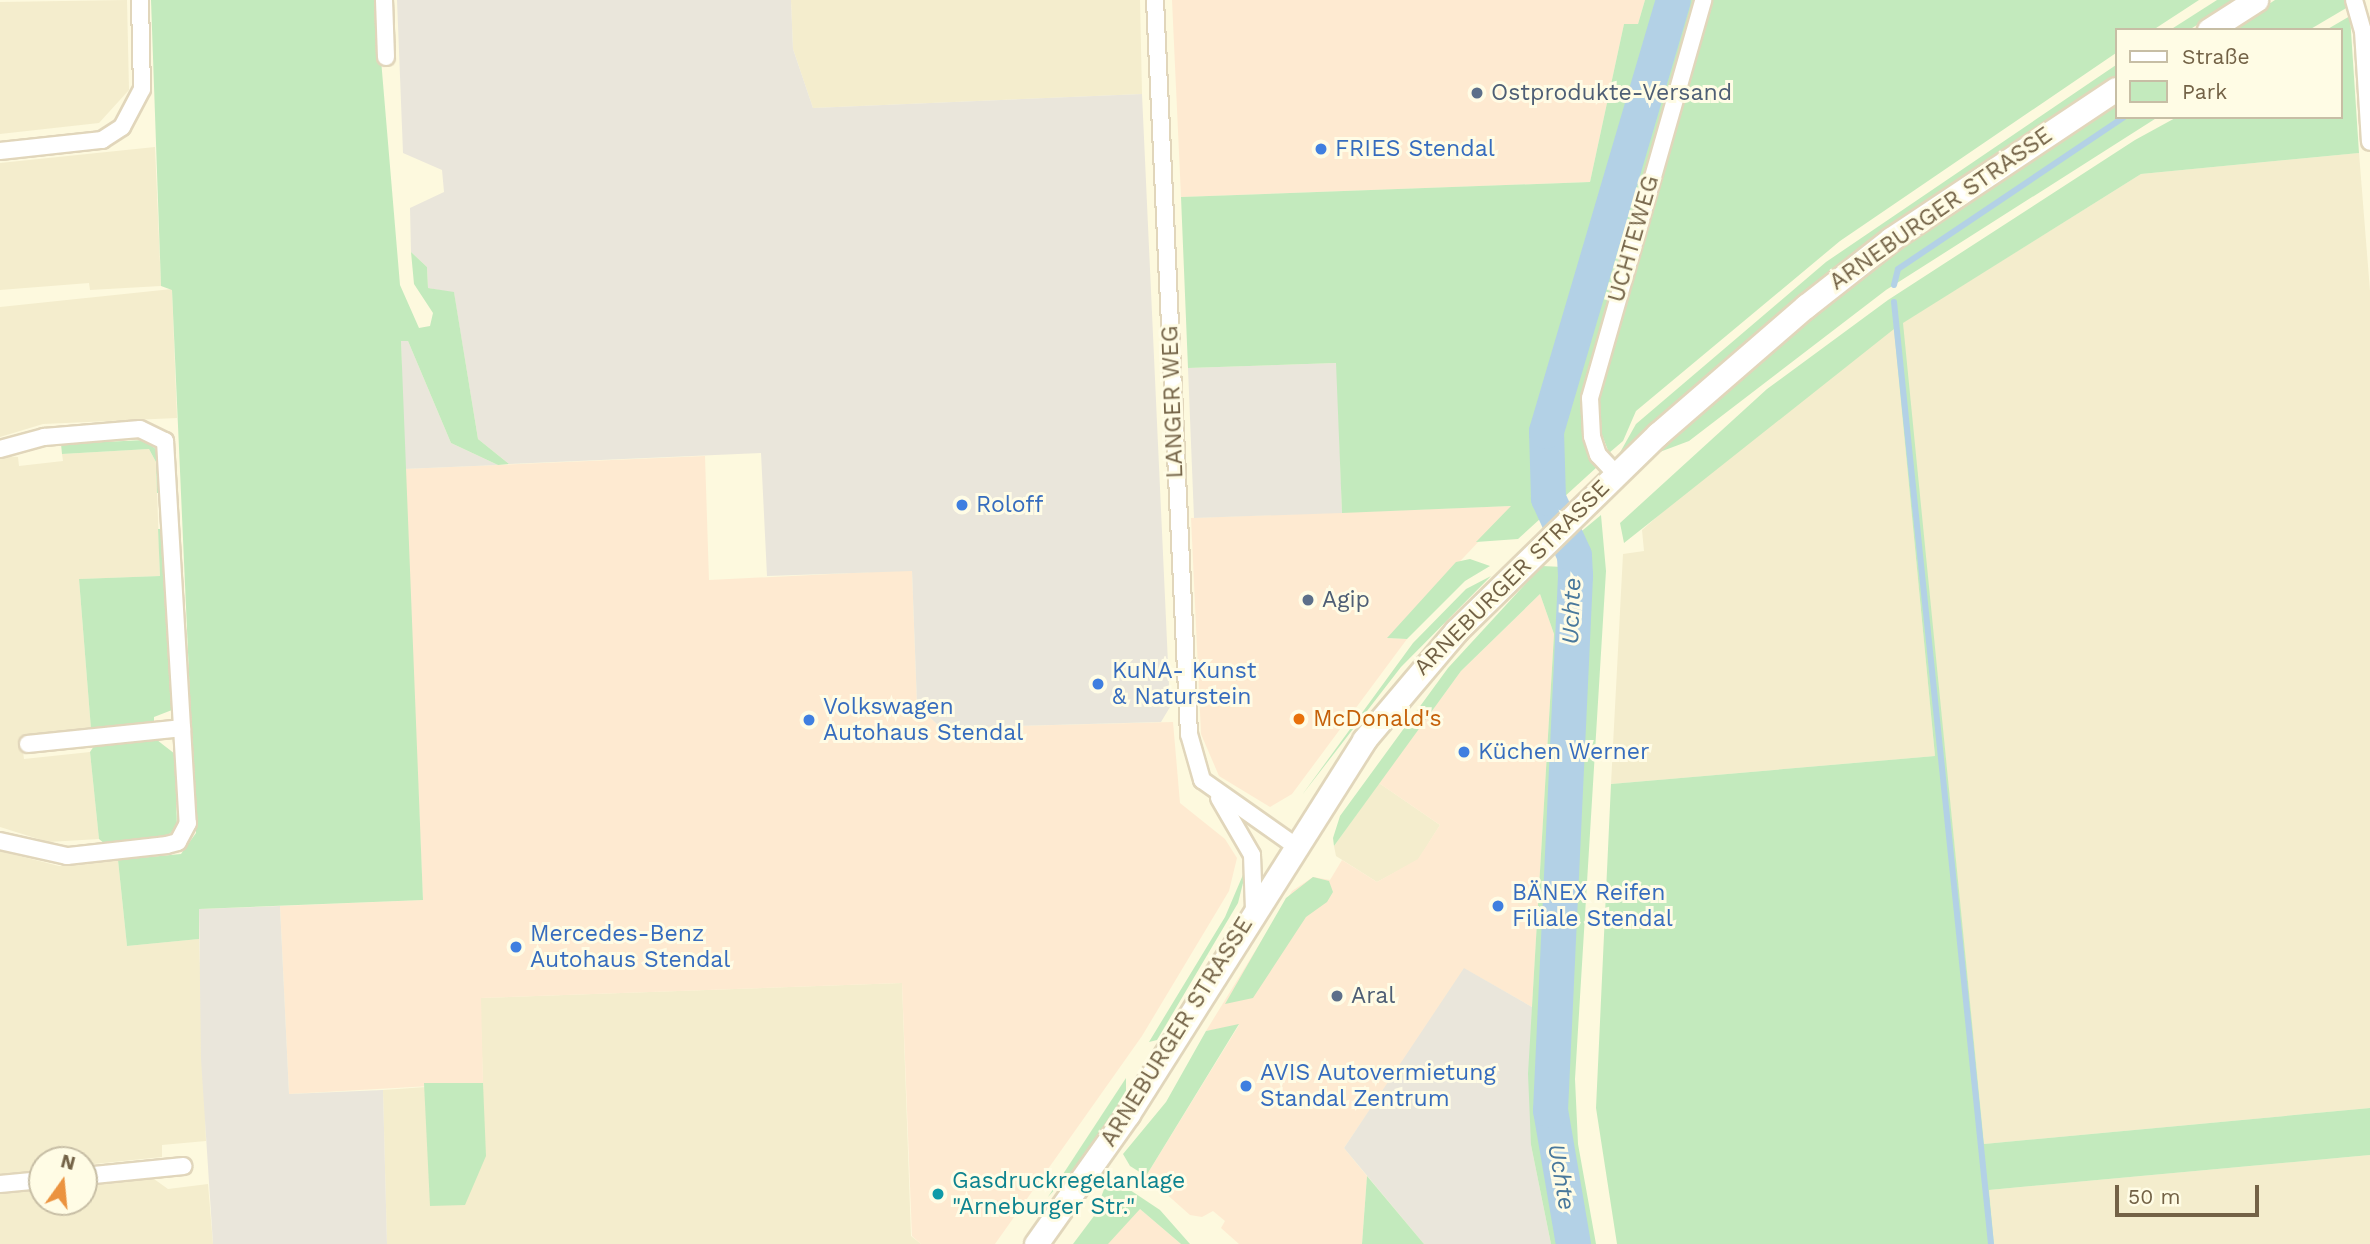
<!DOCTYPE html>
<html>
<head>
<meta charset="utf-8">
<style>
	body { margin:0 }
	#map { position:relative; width:2370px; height:1244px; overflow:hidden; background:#fdf9de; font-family:"Work Sans",sans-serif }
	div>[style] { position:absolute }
	.residential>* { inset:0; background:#f4edcd }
	.commercial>* { inset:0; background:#feead1 }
	.industrial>* { inset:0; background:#eae6db }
	.green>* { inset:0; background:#c3eabd }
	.stream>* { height:6px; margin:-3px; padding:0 3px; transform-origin:3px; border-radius:3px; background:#b3d1e6 }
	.river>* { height:35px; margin:-17.5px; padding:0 17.5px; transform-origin:17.5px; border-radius:17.5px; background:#b3d1e6 }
	.roads { filter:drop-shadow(2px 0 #e1d6bb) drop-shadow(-2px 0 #e1d6bb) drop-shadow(0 2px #e1d6bb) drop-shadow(0 -2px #e1d6bb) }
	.street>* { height:16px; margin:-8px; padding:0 8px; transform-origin:8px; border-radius:8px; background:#fff }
	.secondary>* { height:23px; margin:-11.5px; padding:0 11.5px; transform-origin:11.5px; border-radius:11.5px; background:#fff }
	.dots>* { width:19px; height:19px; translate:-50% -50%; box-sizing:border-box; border:4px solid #fffce5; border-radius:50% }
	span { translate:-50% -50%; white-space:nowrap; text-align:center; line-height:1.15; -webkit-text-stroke:6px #fffce5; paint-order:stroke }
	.service-label { font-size:23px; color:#4e5e75 }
	.left { translate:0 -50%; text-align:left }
	.shop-label { font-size:23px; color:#366cbe }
	.street-label { font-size:23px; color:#736246 }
	.food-label { font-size:23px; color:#c56008 }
	.culture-label { font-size:23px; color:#0d838f }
	.water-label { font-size:24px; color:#48789c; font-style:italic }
	.legend { position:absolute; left:2115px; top:28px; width:228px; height:91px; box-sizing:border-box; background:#fffce5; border:2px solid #c7bea5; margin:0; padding:9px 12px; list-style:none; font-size:21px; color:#736246 }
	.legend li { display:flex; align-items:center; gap:14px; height:35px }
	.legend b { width:35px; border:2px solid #c7bea5 }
	.north { position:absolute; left:28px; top:1146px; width:70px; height:70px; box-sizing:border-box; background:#fffce5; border:2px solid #c7bea5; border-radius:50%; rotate:15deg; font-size:19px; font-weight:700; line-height:28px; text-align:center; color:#736246 }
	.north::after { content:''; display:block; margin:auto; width:24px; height:32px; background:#eb933f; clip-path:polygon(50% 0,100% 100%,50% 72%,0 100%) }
	.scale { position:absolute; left:2115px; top:1185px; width:144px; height:32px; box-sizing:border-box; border:4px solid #736246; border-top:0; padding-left:9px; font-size:21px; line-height:24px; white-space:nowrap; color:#736246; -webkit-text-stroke:5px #fffce5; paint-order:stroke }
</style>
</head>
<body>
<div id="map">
	<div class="residential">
		<div style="clip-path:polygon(127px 0,129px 90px,99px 123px,0 134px,0 2px)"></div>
		<div style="clip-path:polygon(791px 0,1140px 0,1142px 94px,813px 108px,793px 49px)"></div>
		<div style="clip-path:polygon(155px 147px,161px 286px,90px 290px,89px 283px,0 290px,0 163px)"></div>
		<div style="clip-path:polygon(2359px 153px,2370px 291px,2370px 1108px,1984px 1144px,1902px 323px,2141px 174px)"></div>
		<div style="clip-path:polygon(172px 289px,177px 418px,43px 424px,0 437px,0 307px)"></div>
		<div style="clip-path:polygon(1894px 328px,1935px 756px,1611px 784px,1623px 554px,1644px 551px,1642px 530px,1725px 457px)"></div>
		<div style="clip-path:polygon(149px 449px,156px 462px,160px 576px,79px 579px,91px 729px,21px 737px,24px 759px,90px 752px,99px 839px,48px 842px,0 827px,0 456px,18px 457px,19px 466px,63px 461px,62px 454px)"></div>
		<div style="clip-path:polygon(1379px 783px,1440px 825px,1418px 860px,1377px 882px,1336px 856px,1334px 846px)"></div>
		<div style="clip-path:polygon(0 851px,59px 866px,118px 860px,127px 946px,199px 939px,206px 1141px,162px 1145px,162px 1157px,84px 1165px,84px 1160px,42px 1160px,42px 1170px,0 1174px)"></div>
		<div style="clip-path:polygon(902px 983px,911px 1236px,921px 1244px,387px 1244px,383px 1090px,483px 1083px,480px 998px)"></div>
		<div style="clip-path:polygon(2370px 1155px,2370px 1244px,1994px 1244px,1989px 1190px)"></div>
		<div style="clip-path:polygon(154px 1179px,168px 1189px,208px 1184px,213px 1244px,0 1244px,0 1194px,42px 1190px,42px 1202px,84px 1202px,84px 1186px)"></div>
	</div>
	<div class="commercial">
		<div style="clip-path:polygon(1172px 0,1645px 0,1638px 24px,1624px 24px,1590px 182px,1181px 197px)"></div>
		<div style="clip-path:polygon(705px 456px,709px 580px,912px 570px,917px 705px,941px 728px,1173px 722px,1180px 803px,1225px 839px,1237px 858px,1229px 891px,1142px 1036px,995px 1244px,921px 1244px,912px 1236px,902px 983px,481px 998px,483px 1083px,289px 1094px,280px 906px,423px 900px,404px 469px)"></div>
		<div style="clip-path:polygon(1512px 506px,1388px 638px,1407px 639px,1292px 794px,1270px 807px,1219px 776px,1201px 734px,1191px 518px)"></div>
		<div style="clip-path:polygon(1540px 594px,1554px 634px,1532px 1007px,1465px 969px,1344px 1148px,1367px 1176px,1362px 1244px,1239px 1244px,1221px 1228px,1225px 1221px,1213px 1211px,1202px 1217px,1190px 1215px,1146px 1176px,1239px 1025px,1206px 1031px,1292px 891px,1313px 877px,1330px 880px,1342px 860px,1377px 882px,1418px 859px,1440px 825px,1379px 783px,1461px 671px)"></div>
		<div style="clip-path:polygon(1128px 1199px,1153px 1220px,1181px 1244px,1092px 1244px)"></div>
	</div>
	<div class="industrial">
		<div style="clip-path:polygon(397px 0,791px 0,793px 49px,813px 108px,1142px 94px,1170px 707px,1161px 722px,941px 728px,917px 705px,912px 571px,767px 576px,761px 453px,509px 464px,478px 439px,454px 293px,428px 288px,427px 267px,411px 252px,410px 208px,444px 192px,442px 170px,403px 153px)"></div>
		<div style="clip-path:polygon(401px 341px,408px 341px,451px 443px,498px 465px,404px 469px)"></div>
		<div style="clip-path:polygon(1337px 363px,1342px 513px,1194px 518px,1188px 368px)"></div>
		<div style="clip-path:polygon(280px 906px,289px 1094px,383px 1090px,387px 1244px,213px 1244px,201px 1059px,199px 909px)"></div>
		<div style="clip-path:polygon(1464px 968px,1532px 1007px,1531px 1145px,1551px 1244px,1424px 1244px,1344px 1148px)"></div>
	</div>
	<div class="green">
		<div style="clip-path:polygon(151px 0,376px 0,400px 285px,419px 328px,430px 326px,433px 313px,414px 284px,411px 252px,427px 267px,428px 288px,454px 292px,478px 439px,509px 464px,498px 465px,451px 443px,408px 341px,401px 341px,423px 900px,199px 909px,199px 939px,127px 946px,118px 860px,181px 854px,196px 833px,172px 290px,161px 286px)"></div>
		<div style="clip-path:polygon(1645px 0,1694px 0,1582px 397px,1583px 435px,1597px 467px,1518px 539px,1476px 542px,1511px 506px,1342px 513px,1336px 363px,1188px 368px,1181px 197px,1590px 182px,1624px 24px,1638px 24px)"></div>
		<div style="clip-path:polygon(1711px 0,2199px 0,2153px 30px,2116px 30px,2116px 53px,1840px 241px,1636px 411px,1623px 441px,1609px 453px,1594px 414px)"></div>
		<div style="clip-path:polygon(2217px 0,2236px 0,2189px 30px,2170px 30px)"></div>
		<div style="clip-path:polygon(2275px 0,2344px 0,2348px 7px,2309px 30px,2229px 30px)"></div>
		<div style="clip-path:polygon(2350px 16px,2359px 153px,2141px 174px,1903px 323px,1984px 1144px,2370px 1108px,2370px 1155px,1989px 1190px,1994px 1244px,1617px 1244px,1596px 1108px,1611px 784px,1935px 756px,1894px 329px,1624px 543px,1620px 523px,1767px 389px,1888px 300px,2135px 140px,2177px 117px,2340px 117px,2340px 30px,2326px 30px)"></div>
		<div style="clip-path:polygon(2116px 65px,2116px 76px,1915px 210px,1790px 305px,1618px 456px,1636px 424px,1826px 262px)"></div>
		<div style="clip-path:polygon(2116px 102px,2116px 117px,2158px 117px,1886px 290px,1689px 441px,1649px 456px,1851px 284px,1939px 218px)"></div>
		<div style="clip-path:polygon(145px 440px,158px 451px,163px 493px,157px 493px,156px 462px,149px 449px,62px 454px,61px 444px)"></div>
		<div style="clip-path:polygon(1601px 515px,1606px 571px,1575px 1079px,1578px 1144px,1596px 1244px,1551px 1244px,1531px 1145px,1528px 1074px,1554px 634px,1540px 594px,1461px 671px,1334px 846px,1333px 838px,1340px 816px,1448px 668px,1542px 566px,1563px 567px,1559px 550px)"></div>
		<div style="clip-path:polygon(158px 529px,164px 529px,172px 710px,154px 717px,154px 723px,91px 729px,79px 579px,160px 576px)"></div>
		<div style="clip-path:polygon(1470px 559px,1490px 566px,1465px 581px,1407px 639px,1387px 638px,1456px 562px)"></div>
		<div style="clip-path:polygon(1491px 576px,1401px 667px,1302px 795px,1413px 643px,1466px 589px)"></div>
		<div style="clip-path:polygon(157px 740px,175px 754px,177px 828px,164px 838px,105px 844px,99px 839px,90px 752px,94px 746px)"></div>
		<div style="clip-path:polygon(1248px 863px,1238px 903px,1157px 1040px,1149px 1042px,1225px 917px)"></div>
		<div style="clip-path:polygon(1313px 877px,1329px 881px,1333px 892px,1327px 902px,1306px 917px,1253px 998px,1225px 1004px,1286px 898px)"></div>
		<div style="clip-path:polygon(1239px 1024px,1146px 1176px,1130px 1166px,1123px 1154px,1166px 1102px,1206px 1031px)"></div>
		<div style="clip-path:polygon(1126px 1078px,1126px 1095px,1087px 1154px,1048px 1197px)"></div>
		<div style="clip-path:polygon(424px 1083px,483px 1083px,486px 1156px,465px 1205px,430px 1206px)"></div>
		<div style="clip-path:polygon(1109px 1176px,1160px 1210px,1190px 1244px,1181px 1244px,1140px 1209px,1108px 1244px,1073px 1244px,1094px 1216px)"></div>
		<div style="clip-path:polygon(1367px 1176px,1424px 1244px,1362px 1244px)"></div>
	</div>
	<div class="stream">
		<div style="left:1894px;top:285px;width:16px;rotate:-76deg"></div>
		<div style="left:1898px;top:269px;width:272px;rotate:-33.9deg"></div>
		<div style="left:1894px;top:302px;width:947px;rotate:84.12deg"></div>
	</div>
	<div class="river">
		<div style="left:1573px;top:1244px;width:136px;rotate:-99.7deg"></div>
		<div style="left:1550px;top:1110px;width:536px;rotate:-87.32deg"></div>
		<div style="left:1575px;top:575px;width:20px;rotate:-93deg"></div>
		<div style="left:1574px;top:555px;width:63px;rotate:-114.5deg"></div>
		<div style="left:1548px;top:498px;width:67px;rotate:-91.7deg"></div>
		<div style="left:1546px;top:431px;width:449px;rotate:-73.6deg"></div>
	</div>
	<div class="roads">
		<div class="street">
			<div style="left:384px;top:0;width:57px;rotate:88deg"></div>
			<div style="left:1155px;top:0;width:735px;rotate:87.35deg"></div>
			<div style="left:1189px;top:734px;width:48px;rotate:74.2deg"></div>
			<div style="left:1202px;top:780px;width:113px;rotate:35.2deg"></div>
			<div style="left:2354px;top:0;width:32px;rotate:74deg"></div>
			<div style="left:2363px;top:31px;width:111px;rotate:86.4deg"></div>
			<div style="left:0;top:151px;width:103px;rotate:-6.2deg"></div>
			<div style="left:102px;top:140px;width:24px;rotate:-33deg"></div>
			<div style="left:122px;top:127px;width:43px;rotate:-62.2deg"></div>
			<div style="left:142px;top:89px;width:89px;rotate:-91.3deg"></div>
			<div style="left:0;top:449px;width:46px;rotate:-15.3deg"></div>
			<div style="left:44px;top:437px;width:96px;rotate:-4.8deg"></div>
			<div style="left:140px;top:429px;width:28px;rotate:26deg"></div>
			<div style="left:165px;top:441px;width:383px;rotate:86.6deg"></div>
			<div style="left:188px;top:823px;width:21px;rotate:118deg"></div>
			<div style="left:178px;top:842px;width:11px;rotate:165deg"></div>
			<div style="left:167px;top:845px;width:101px;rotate:173.7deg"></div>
			<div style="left:67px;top:856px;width:69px;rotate:-167.4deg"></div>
			<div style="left:1616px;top:474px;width:26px;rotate:-133deg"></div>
			<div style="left:1598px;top:455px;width:20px;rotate:-108deg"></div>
			<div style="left:1592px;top:436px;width:38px;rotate:-93deg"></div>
			<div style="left:1590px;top:398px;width:414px;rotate:-74.1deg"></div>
			<div style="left:28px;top:744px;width:155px;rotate:-5.9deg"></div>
			<div style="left:1219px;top:798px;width:66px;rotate:59.9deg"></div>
			<div style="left:1252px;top:855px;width:54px;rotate:87.9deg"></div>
			<div style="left:84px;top:1176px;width:100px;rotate:-5.7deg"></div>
			<div style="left:0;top:1184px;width:42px;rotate:-5.4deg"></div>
		</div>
		<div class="secondary">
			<div style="left:2209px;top:30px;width:56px;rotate:-32.6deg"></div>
			<div style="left:1036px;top:1244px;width:159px;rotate:-54.7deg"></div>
			<div style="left:1128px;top:1114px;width:442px;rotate:-57.7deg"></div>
			<div style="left:1364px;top:740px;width:143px;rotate:-49.8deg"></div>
			<div style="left:1456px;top:631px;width:282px;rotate:-44.3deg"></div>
			<div style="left:1658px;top:434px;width:196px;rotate:-40.9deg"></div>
			<div style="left:1806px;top:306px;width:108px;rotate:-38.2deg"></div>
			<div style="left:1891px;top:239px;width:270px;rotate:-33.7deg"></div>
		</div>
	</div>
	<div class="dots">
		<div style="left:1477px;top:93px;background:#5c6f8a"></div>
		<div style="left:1321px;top:149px;background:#3f7fe0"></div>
		<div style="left:962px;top:505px;background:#3f7fe0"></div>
		<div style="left:1308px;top:600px;background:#5c6f8a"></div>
		<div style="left:1098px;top:684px;background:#3f7fe0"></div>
		<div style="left:1299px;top:719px;background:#e8710a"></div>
		<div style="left:809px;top:720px;background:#3f7fe0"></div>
		<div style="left:1464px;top:752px;background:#3f7fe0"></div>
		<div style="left:1498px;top:906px;background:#3f7fe0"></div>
		<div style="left:516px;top:947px;background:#3f7fe0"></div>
		<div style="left:1337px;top:996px;background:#5c6f8a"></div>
		<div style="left:1246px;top:1086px;background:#3f7fe0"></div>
		<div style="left:938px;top:1194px;background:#0f9aa8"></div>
	</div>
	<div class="service-label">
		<span class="left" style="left:1491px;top:93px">Ostprodukte-Versand</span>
		<span class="left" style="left:1322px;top:600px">Agip</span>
		<span class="left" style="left:1351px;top:996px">Aral</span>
	</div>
	<div class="shop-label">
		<span class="left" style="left:1335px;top:149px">FRIES Stendal</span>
		<span class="left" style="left:976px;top:505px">Roloff</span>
		<span class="left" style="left:1112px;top:684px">KuNA- Kunst<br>&amp; Naturstein</span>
		<span class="left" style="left:823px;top:720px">Volkswagen<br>Autohaus Stendal</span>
		<span class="left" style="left:1478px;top:752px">Küchen Werner</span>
		<span class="left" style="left:1512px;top:906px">BÄNEX Reifen<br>Filiale Stendal</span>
		<span class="left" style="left:530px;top:947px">Mercedes-Benz<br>Autohaus Stendal</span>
		<span class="left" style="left:1260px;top:1086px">AVIS Autovermietung<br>Standal Zentrum</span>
	</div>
	<div class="street-label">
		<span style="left:1941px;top:209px;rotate:-35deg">ARNEBURGER STRASSE</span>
		<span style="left:1634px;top:239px;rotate:-74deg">UCHTEWEG</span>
		<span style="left:1173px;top:402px;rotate:-92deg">LANGER WEG</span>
		<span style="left:1512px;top:578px;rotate:-45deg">ARNEBURGER STRASSE</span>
		<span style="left:1177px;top:1032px;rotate:-58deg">ARNEBURGER STRASSE</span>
	</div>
	<div class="food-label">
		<span class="left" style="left:1313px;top:719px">McDonald's</span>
	</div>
	<div class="culture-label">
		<span class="left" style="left:952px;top:1194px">Gasdruckregelanlage<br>"Arneburger Str."</span>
	</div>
	<div class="water-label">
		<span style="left:1572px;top:611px;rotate:-88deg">Uchte</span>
		<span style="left:1561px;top:1177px;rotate:80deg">Uchte</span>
	</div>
	<ul class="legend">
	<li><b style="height:9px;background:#fff"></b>Straße</li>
	<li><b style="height:19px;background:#c3eabd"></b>Park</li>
	</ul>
	<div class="north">N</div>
	<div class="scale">50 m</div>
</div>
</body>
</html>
